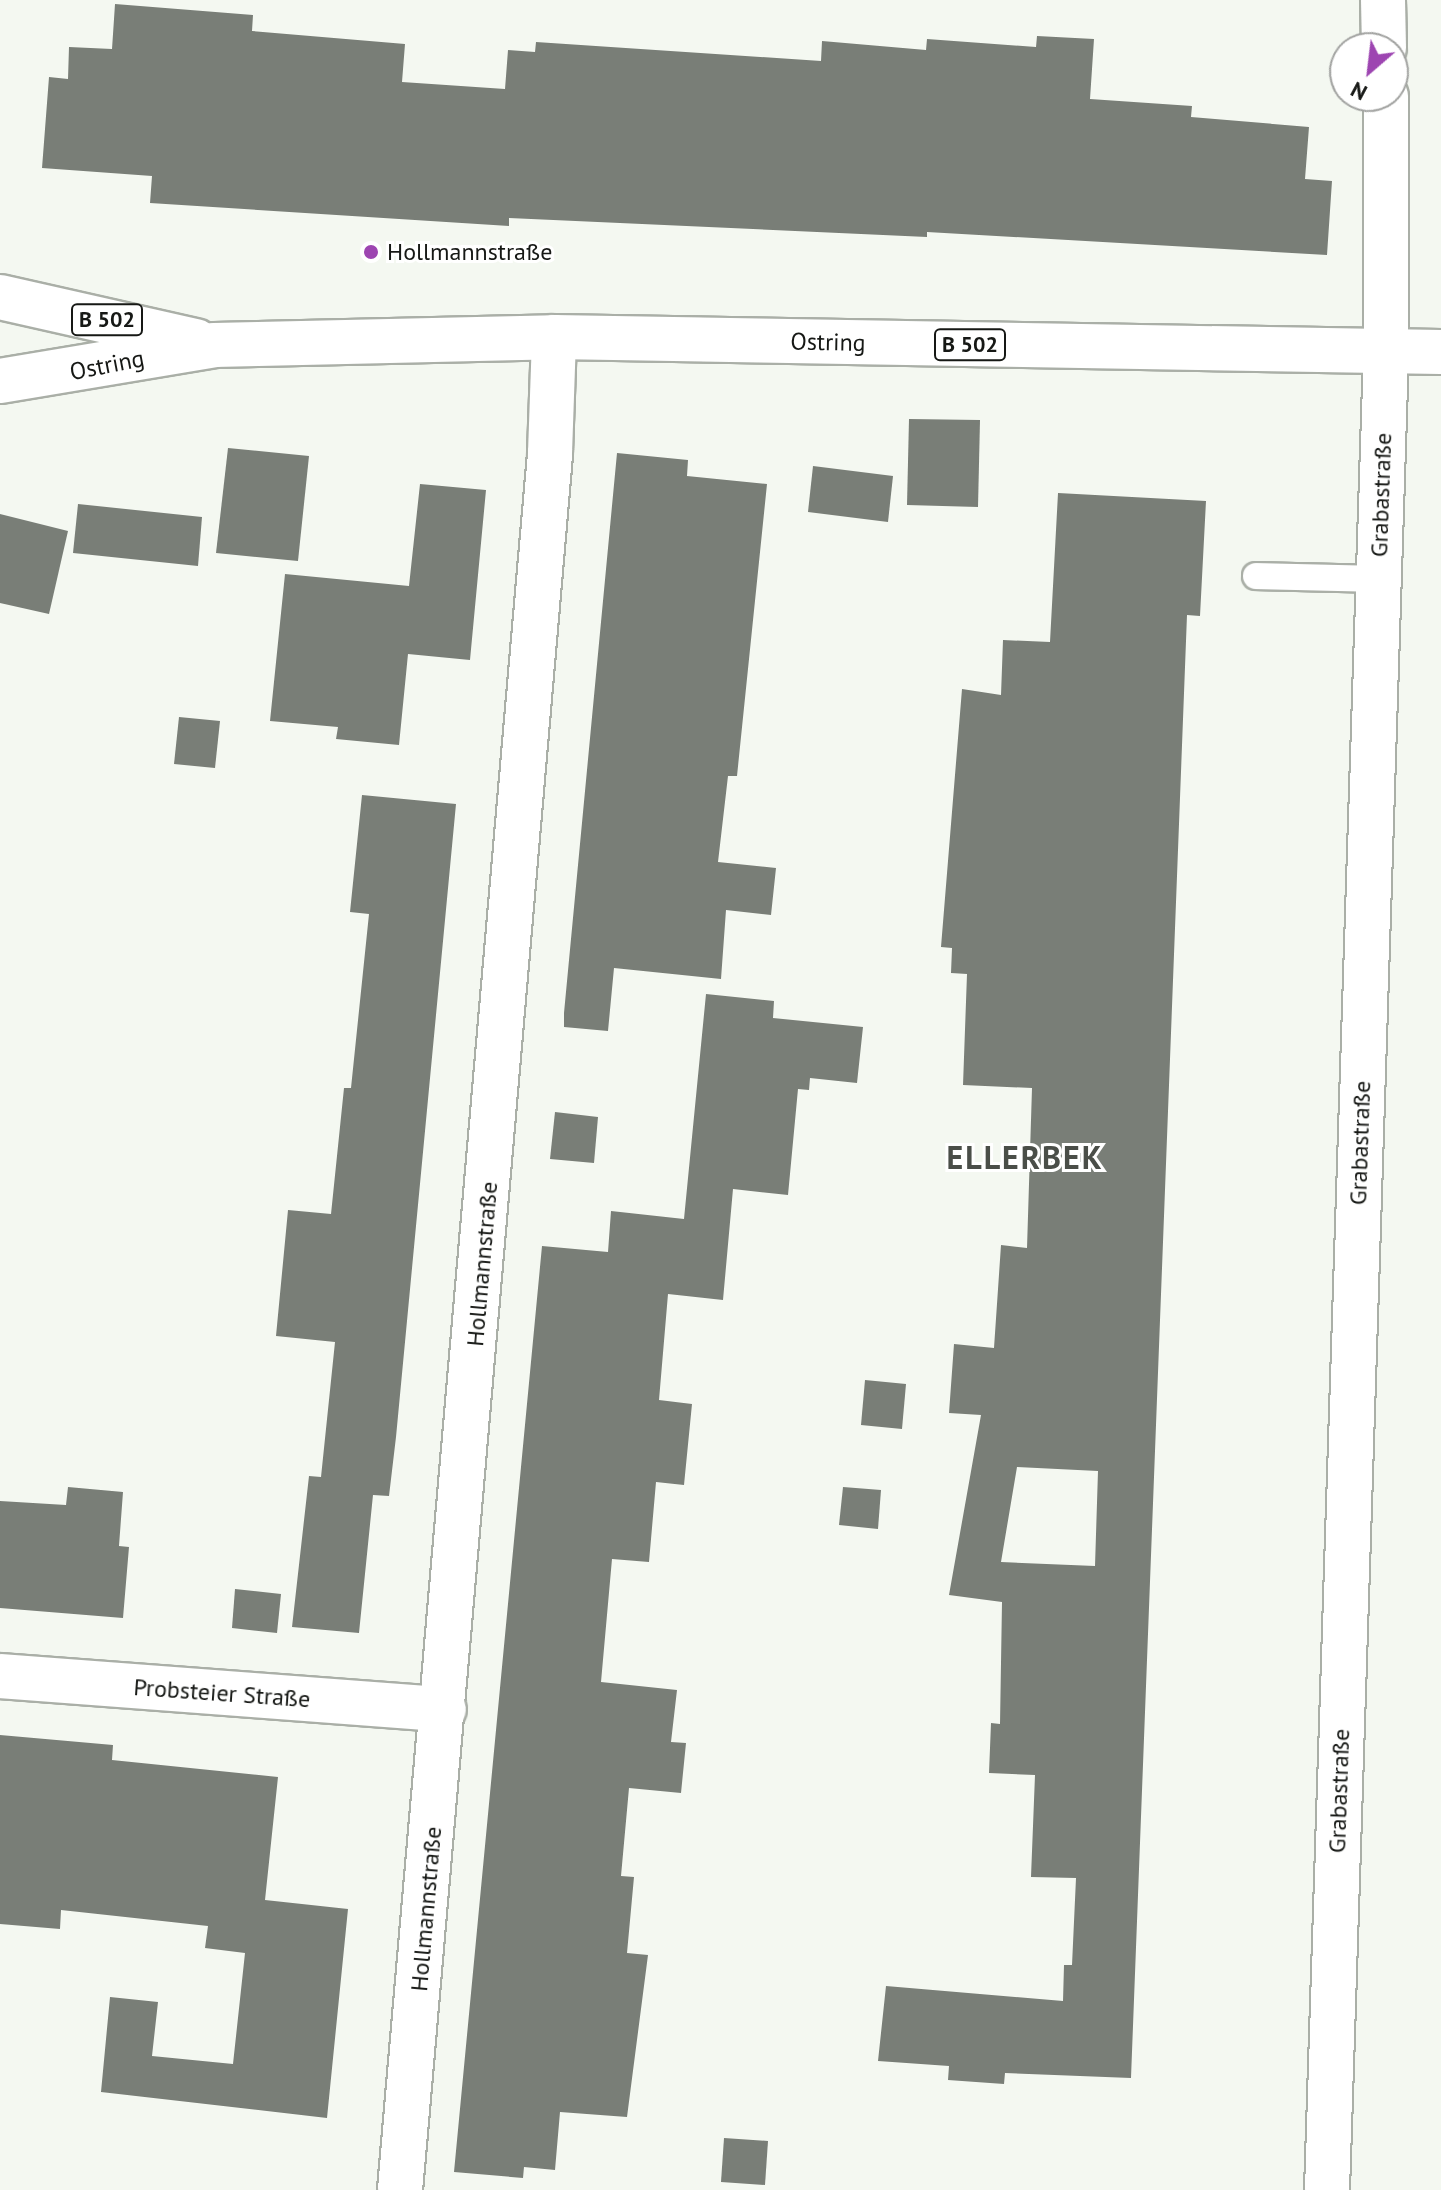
<!DOCTYPE html>
<html>
<head>
<meta charset="utf-8">
<style>
	body { margin:0 }
	#map { position:relative; width:1441px; height:2190px; overflow:hidden; background:#f4f8f1; font-family:"PT Sans",sans-serif }
	div>[style] { position:absolute }
	.building>* { inset:0; background:#797e77 }
	.roads { filter:drop-shadow(2px 0 #aaafa7) drop-shadow(-2px 0 #aaafa7) drop-shadow(0 2px #aaafa7) drop-shadow(0 -2px #aaafa7) }
	.service>* { height:26px; margin:-13px; padding:0 13px; transform-origin:13px; border-radius:13px; background:#fff }
	.minor>* { height:44px; margin:-22px; padding:0 22px; transform-origin:22px; border-radius:22px; background:#fff }
	.primary>* { height:44px; margin:-22px; padding:0 22px; transform-origin:22px; border-radius:22px; background:#fff }
	.dots>* { width:22px; height:22px; translate:-50% -50%; box-sizing:border-box; border:4px solid #fff; border-radius:50% }
	span { translate:-50% -50%; white-space:nowrap; text-align:center; line-height:1.15; -webkit-text-stroke:6px #fff; paint-order:stroke }
	.shield-label span { padding:2px 6px; background:#fff; border:2px solid; border-radius:6px; -webkit-text-stroke-width:0 }
	.shield-label { font-size:22px; color:#161815; font-weight:700 }
	.poi-label { font-size:24px; color:#161815 }
	.left { translate:0 -50%; text-align:left }
	.street-label { font-size:24px; color:#161815 }
	.district-label { font-size:32px; color:#4a4e48; font-weight:700; letter-spacing:2px }
	.north { position:absolute; left:1329px; top:32px; width:80px; height:80px; box-sizing:border-box; background:#fff; border:2px solid #a2a3a1; border-radius:50%; rotate:208deg; font-size:22px; font-weight:700; line-height:32px; text-align:center; color:#161815 }
	.north::after { content:''; display:block; margin:auto; width:28px; height:36px; background:#9d45b1; clip-path:polygon(50% 0,100% 100%,50% 72%,0 100%) }
</style>
</head>
<body>
<div id="map">
	<div class="building">
		<div style="clip-path:polygon(115px 4px,253px 15px,252px 31px,405px 44px,402px 82px,505px 89px,508px 50px,535px 52px,536px 42px,821px 61px,822px 41px,926px 50px,927px 39px,1036px 47px,1037px 36px,1094px 39px,1090px 99px,1192px 106px,1191px 117px,1309px 127px,1305px 179px,1332px 181px,1327px 255px,927px 232px,927px 237px,509px 218px,509px 226px,150px 203px,152px 176px,42px 168px,49px 77px,68px 79px,69px 47px,112px 49px)"></div>
		<div style="clip-path:polygon(909px 419px,980px 420px,978px 507px,907px 505px)"></div>
		<div style="clip-path:polygon(228px 448px,309px 456px,298px 561px,216px 553px)"></div>
		<div style="clip-path:polygon(617px 453px,688px 460px,687px 476px,767px 484px,737px 776px,728px 776px,718px 862px,776px 868px,771px 915px,726px 910px,721px 979px,614px 968px,608px 1031px,564px 1027px,564px 1013px)"></div>
		<div style="clip-path:polygon(813px 466px,893px 476px,888px 522px,808px 512px)"></div>
		<div style="clip-path:polygon(420px 484px,486px 490px,470px 660px,408px 654px,399px 745px,336px 739px,338px 727px,270px 721px,285px 574px,409px 586px)"></div>
		<div style="clip-path:polygon(evenodd,1058px 493px,1206px 501px,1200px 616px,1187px 615px,1131px 2078px,1005px 2073px,1004px 2084px,948px 2080px,949px 2066px,878px 2061px,886px 1986px,1063px 2001px,1064px 1965px,1072px 1965px,1076px 1878px,1031px 1877px,1035px 1775px,989px 1773px,991px 1723px,1000px 1724px,1002px 1602px,949px 1595px,981px 1415px,949px 1413px,954px 1344px,994px 1348px,1001px 1245px,1027px 1248px,1032px 1088px,963px 1085px,967px 974px,951px 973px,952px 948px,941px 947px,962px 689px,1001px 695px,1003px 640px,1050px 642px,1058px 493px,1017px 1467px,1098px 1471px,1095px 1566px,1001px 1562px,1017px 1467px)"></div>
		<div style="clip-path:polygon(78px 504px,202px 517px,198px 566px,73px 553px)"></div>
		<div style="clip-path:polygon(0 514px,68px 531px,49px 614px,0 603px)"></div>
		<div style="clip-path:polygon(179px 717px,220px 721px,215px 768px,174px 764px)"></div>
		<div style="clip-path:polygon(362px 795px,456px 804px,396px 1437px,389px 1496px,373px 1495px,359px 1633px,292px 1627px,309px 1476px,321px 1477px,335px 1342px,276px 1336px,288px 1210px,331px 1214px,344px 1088px,351px 1088px,369px 914px,350px 912px)"></div>
		<div style="clip-path:polygon(706px 994px,774px 1001px,773px 1018px,863px 1027px,857px 1083px,810px 1078px,809px 1090px,798px 1089px,788px 1195px,733px 1189px,723px 1300px,668px 1294px,659px 1400px,692px 1404px,684px 1485px,656px 1482px,649px 1562px,612px 1559px,601px 1682px,677px 1690px,671px 1742px,686px 1743px,681px 1793px,629px 1788px,621px 1876px,634px 1877px,627px 1953px,648px 1955px,627px 2117px,560px 2112px,555px 2170px,524px 2167px,523px 2178px,454px 2172px,542px 1246px,608px 1252px,611px 1211px,684px 1219px)"></div>
		<div style="clip-path:polygon(555px 1112px,598px 1117px,594px 1163px,550px 1159px)"></div>
		<div style="clip-path:polygon(865px 1380px,906px 1384px,902px 1429px,861px 1425px)"></div>
		<div style="clip-path:polygon(68px 1487px,123px 1492px,119px 1546px,129px 1547px,123px 1618px,0 1608px,0 1501px,66px 1505px)"></div>
		<div style="clip-path:polygon(843px 1487px,881px 1490px,878px 1529px,839px 1525px)"></div>
		<div style="clip-path:polygon(235px 1589px,281px 1594px,277px 1633px,232px 1628px)"></div>
		<div style="clip-path:polygon(0 1735px,113px 1745px,112px 1760px,278px 1777px,265px 1900px,348px 1909px,327px 2118px,101px 2092px,110px 1997px,158px 2002px,152px 2056px,233px 2064px,245px 1953px,205px 1948px,208px 1926px,61px 1910px,60px 1929px,0 1924px)"></div>
		<div style="clip-path:polygon(724px 2138px,768px 2141px,765px 2185px,721px 2182px)"></div>
	</div>
	<div class="roads">
		<div class="service">
			<div style="left:1256px;top:576px;width:122px;rotate:1.4deg"></div>
		</div>
		<div class="minor">
			<div style="left:1383px;top:0;width:48px;rotate:88.8deg"></div>
			<div style="left:0;top:1676px;width:445px;rotate:4.3deg"></div>
			<div style="left:400px;top:2190px;width:1743px;rotate:-85.06deg"></div>
			<div style="left:550px;top:453px;width:116px;rotate:-88deg"></div>
			<div style="left:1327px;top:2190px;width:1840px;rotate:-88.16deg"></div>
			<div style="left:1386px;top:351px;width:255px;rotate:-90deg"></div>
		</div>
		<div class="primary">
			<div style="left:0;top:297px;width:201px;rotate:12.7deg"></div>
			<div style="left:0;top:381px;width:217px;rotate:-9.5deg"></div>
			<div style="left:214px;top:345px;width:340px;rotate:-1.3deg"></div>
			<div style="left:554px;top:337px;width:887px;rotate:0.97deg"></div>
		</div>
	</div>
	<div class="dots">
		<div style="left:371px;top:252px;background:#9d45b1"></div>
	</div>
	<div class="shield-label">
		<span style="left:107px;top:320px">B 502</span>
		<span style="left:970px;top:345px">B 502</span>
	</div>
	<div class="poi-label">
		<span class="left" style="left:387px;top:252px">Hollmannstraße</span>
	</div>
	<div class="street-label">
		<span style="left:828px;top:342px;rotate:1deg">Ostring</span>
		<span style="left:107px;top:365px;rotate:-11deg">Ostring</span>
		<span style="left:1381px;top:495px;rotate:-88deg">Grabastraße</span>
		<span style="left:1360px;top:1143px;rotate:-88deg">Grabastraße</span>
		<span style="left:482px;top:1264px;rotate:-85deg">Hollmannstraße</span>
		<span style="left:222px;top:1693px;rotate:4deg">Probsteier Straße</span>
		<span style="left:1339px;top:1791px;rotate:-88deg">Grabastraße</span>
		<span style="left:426px;top:1909px;rotate:-85deg">Hollmannstraße</span>
	</div>
	<div class="district-label">
		<span style="left:1025px;top:1157px">ELLERBEK</span>
	</div>
	<div class="north">N</div>
</div>
</body>
</html>
